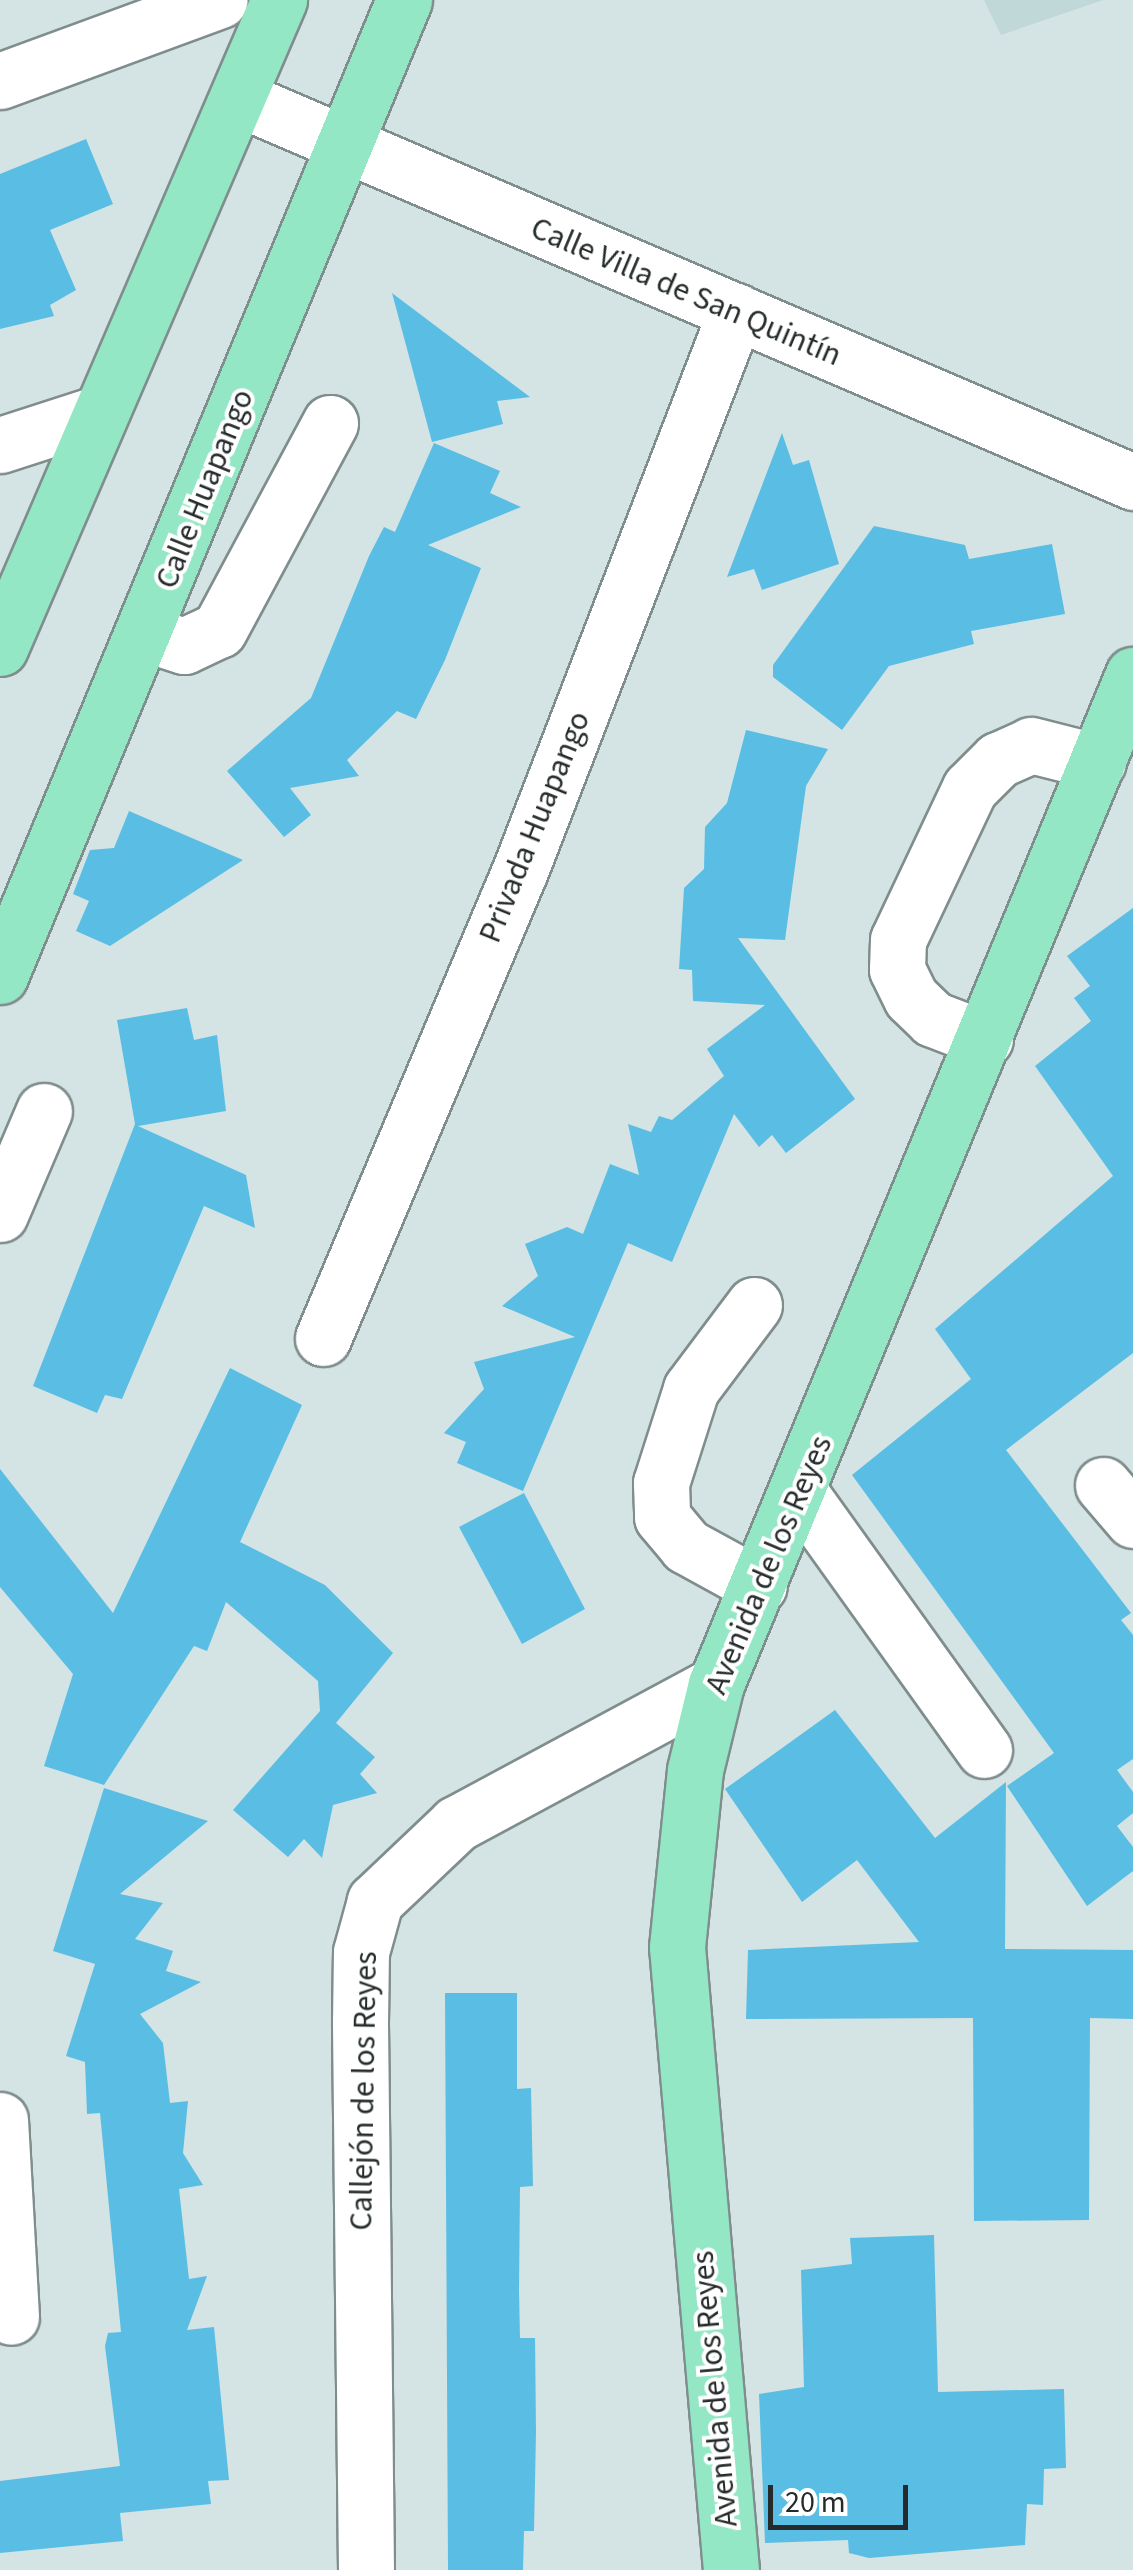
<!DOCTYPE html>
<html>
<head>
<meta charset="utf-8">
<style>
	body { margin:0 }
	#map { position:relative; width:1133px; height:2570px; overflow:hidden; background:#d4e3e3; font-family:"Source Sans 3",sans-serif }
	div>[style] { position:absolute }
	.built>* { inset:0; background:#c0d8d7 }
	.building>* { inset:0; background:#5abee4 }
	.roads { filter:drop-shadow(2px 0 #7f8d8d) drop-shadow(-2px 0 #7f8d8d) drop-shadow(0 2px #7f8d8d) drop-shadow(0 -2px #7f8d8d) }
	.minor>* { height:55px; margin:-27.5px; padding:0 27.5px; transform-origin:27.5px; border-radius:27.5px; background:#fff }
	.major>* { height:55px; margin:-27.5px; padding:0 27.5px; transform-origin:27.5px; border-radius:27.5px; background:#94e7c5 }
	span { translate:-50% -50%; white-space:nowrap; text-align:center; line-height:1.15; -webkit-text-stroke:8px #fff; paint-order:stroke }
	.street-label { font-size:32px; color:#252b2b }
	.scale { position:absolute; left:768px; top:2485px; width:140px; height:45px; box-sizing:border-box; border:5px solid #252b2b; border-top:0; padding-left:12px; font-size:30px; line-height:35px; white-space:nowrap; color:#252b2b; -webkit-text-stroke:8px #fff; paint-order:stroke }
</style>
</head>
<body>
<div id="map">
	<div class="built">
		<div style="clip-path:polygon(984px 0,1103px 0,1001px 35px)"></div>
	</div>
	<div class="building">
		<div style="clip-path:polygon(86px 139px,113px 204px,50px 230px,76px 290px,50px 305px,54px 316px,0 329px,0 174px)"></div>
		<div style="clip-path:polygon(392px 293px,530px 397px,497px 401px,503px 424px,432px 442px)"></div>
		<div style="clip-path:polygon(782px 433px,793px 465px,809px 460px,839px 564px,762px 590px,754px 569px,727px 577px)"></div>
		<div style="clip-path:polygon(434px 443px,500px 471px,490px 493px,521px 507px,428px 545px,481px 568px,445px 660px,416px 719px,397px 711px,347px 760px,359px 776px,290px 788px,311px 815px,284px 837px,227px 771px,311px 698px,369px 556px,384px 527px,395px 532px)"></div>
		<div style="clip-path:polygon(874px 526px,965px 545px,969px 559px,1052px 544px,1065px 614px,971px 631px,974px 644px,889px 666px,842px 730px,773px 677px,773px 665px)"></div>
		<div style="clip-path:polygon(746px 730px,828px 749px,806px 786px,785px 940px,738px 938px,855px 1099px,786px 1153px,772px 1135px,759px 1147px,734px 1114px,672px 1262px,628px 1243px,523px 1491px,457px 1463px,466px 1442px,444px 1433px,484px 1389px,474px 1362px,575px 1337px,502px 1306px,538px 1276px,525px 1244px,567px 1227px,583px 1234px,610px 1164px,639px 1175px,628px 1124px,651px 1132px,659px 1116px,672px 1120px,724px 1076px,707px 1049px,765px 1005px,693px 1001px,692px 970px,679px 969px,684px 888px,704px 869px,705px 827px,727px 803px)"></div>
		<div style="clip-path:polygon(129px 811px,243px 860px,110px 946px,76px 931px,89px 901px,73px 894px,90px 850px,114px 848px)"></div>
		<div style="clip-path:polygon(1133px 908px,1133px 1353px,1006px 1450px,1131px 1613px,1121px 1620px,1133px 1635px,1133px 1759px,1117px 1770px,1133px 1792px,1133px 1813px,1117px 1826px,1133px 1847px,1133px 1871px,1087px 1906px,1007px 1786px,1054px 1753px,852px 1475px,971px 1379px,935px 1329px,1113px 1176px,1035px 1066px,1091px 1021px,1074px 998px,1090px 986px,1067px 956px)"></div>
		<div style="clip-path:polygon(187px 1008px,194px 1040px,217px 1035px,226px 1111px,138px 1126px,246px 1175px,255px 1228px,204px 1206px,122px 1399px,105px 1395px,97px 1413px,33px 1386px,135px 1124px,117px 1020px)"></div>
		<div style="clip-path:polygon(230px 1368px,302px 1405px,240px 1542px,325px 1585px,393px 1653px,336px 1723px,375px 1757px,360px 1774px,377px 1793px,333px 1805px,322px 1858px,304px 1839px,288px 1857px,233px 1810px,320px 1711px,318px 1681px,226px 1602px,207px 1651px,194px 1646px,104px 1785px,44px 1766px,73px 1674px,0 1587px,0 1469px,113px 1613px)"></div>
		<div style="clip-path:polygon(524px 1493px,585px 1609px,522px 1644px,459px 1527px)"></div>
		<div style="clip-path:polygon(835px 1710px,935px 1838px,1006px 1782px,1005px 1949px,1133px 1950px,1133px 2019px,1090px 2018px,1089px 2220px,974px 2221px,973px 2018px,746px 2019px,748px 1950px,919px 1942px,857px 1860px,802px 1902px,725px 1789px)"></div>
		<div style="clip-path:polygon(104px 1788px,208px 1821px,120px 1894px,163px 1903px,135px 1939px,173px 1951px,166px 1971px,201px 1982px,140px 2014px,163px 2043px,170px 2103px,188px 2101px,183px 2153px,203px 2185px,179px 2189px,189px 2279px,207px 2276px,187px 2330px,214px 2327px,229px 2480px,208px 2481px,211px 2504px,120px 2513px,123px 2541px,0 2553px,0 2481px,120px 2466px,105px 2346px,108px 2333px,121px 2332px,100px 2113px,87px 2114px,85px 2062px,66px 2056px,95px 1964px,53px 1951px)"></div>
		<div style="clip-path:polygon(445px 1993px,517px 1993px,517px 2089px,531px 2088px,533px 2186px,520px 2187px,519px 2291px,520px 2338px,535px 2338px,536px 2432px,534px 2531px,524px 2531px,523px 2570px,448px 2570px)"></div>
		<div style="clip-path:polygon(934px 2235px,938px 2392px,1064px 2389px,1066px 2468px,1044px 2469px,1043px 2505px,1027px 2504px,1025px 2545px,869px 2558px,849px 2553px,848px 2540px,765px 2543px,759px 2394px,804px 2387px,801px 2270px,852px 2264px,850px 2238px)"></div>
	</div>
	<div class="roads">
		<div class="minor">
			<div style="left:0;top:81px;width:234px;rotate:-20.2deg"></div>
			<div style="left:240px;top:99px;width:972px;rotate:23.21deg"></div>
			<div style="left:0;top:445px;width:104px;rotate:-17.9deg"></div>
			<div style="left:147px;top:634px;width:39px;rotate:18deg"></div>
			<div style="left:184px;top:646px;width:38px;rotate:-25deg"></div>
			<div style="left:219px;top:630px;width:235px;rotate:-61.8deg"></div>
			<div style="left:985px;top:1039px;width:56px;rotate:-159deg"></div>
			<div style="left:933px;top:1019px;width:30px;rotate:-136deg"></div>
			<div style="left:911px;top:998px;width:32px;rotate:-116deg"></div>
			<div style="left:897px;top:969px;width:29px;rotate:-88deg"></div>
			<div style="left:898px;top:940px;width:168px;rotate:-64.7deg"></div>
			<div style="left:970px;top:788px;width:40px;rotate:-45deg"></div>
			<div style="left:998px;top:760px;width:36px;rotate:-24deg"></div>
			<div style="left:1031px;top:745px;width:69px;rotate:14.2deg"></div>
			<div style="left:0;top:1214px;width:112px;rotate:-66.9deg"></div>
			<div style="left:754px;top:1305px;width:105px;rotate:126.9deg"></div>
			<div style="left:691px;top:1389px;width:99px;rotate:107.7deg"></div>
			<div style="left:661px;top:1483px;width:34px;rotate:88deg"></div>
			<div style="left:662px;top:1517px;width:38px;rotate:50deg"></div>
			<div style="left:686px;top:1546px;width:83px;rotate:28.7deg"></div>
			<div style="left:323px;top:1338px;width:510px;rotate:-67.16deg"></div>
			<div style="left:521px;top:868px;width:597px;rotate:-68.89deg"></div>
			<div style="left:1103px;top:1485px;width:46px;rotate:49.4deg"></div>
			<div style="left:800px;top:1493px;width:316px;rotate:54.4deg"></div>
			<div style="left:0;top:2120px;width:197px;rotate:86.8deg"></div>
			<div style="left:366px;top:2570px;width:548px;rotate:-90.63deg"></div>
			<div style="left:360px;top:2022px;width:70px;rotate:-89.2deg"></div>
			<div style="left:361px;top:1952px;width:53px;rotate:-74.6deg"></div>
			<div style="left:375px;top:1901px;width:112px;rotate:-43.5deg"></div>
			<div style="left:456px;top:1824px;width:295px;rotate:-28.3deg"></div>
		</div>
		<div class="major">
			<div style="left:0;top:648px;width:706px;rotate:-66.71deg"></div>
			<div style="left:0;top:976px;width:1056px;rotate:-67.51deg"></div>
			<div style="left:731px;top:2570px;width:625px;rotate:-94.95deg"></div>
			<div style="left:677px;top:1947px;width:178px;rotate:-84.2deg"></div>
			<div style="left:695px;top:1770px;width:89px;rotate:-76.3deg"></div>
			<div style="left:716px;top:1684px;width:1092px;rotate:-67.55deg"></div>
		</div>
	</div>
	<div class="street-label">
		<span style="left:686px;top:292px;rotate:23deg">Calle Villa de San Quintín</span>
		<span style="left:205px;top:489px;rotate:-68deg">Calle Huapango</span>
		<span style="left:535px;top:827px;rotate:-68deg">Privada Huapango</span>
		<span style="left:769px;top:1565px;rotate:-67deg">Avenida de los Reyes</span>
		<span style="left:364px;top:2091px;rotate:-89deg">Callejón de los Reyes</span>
		<span style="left:715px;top:2389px;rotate:-95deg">Avenida de los Reyes</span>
	</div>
	<div class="scale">20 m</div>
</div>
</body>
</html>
